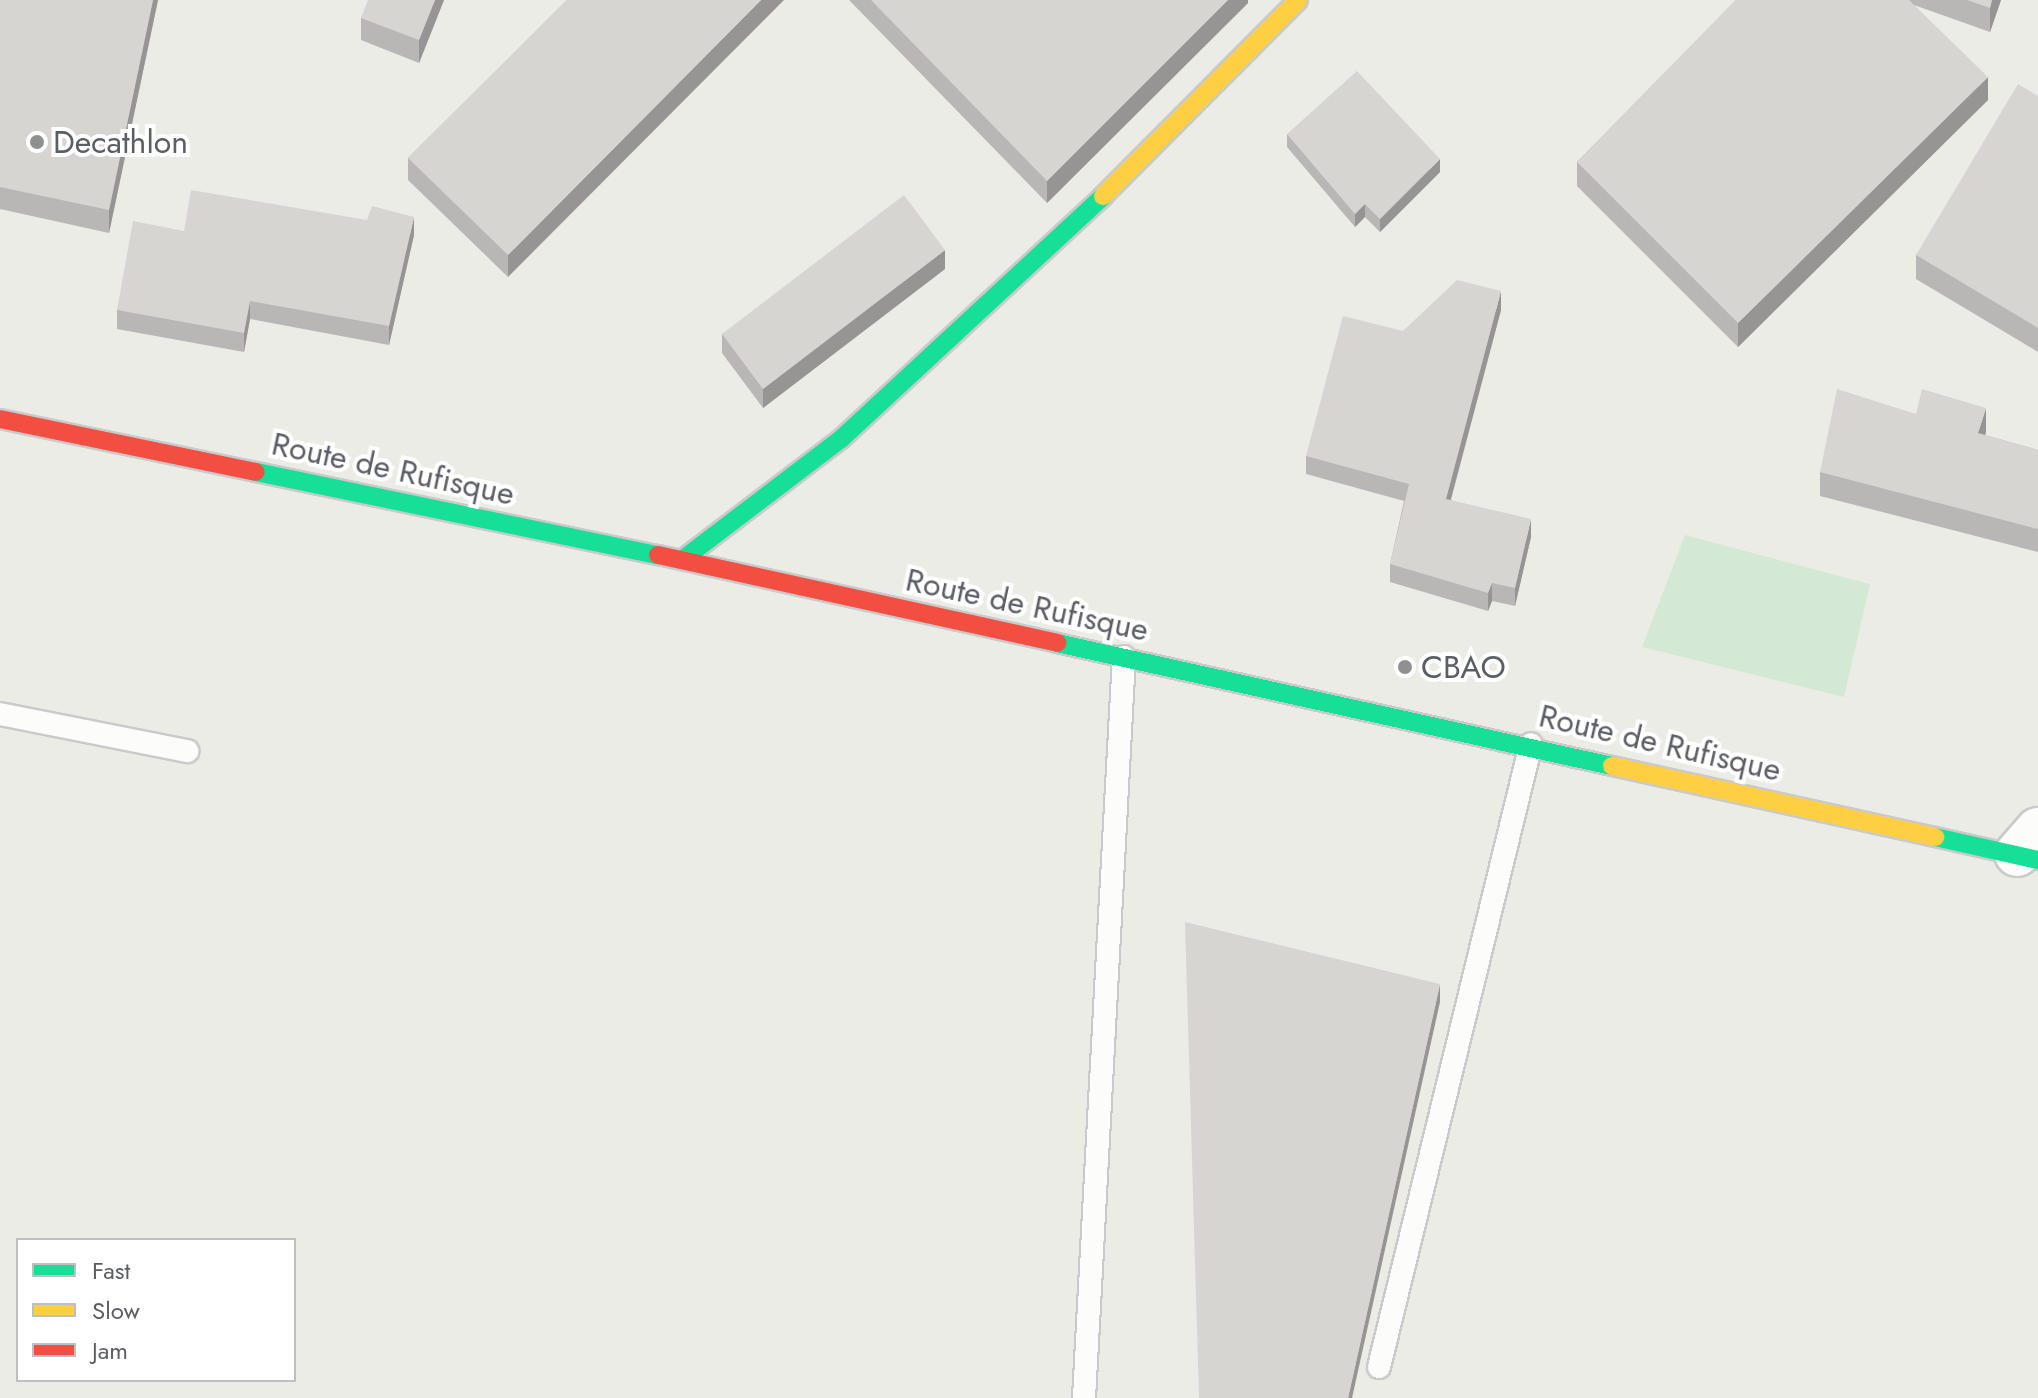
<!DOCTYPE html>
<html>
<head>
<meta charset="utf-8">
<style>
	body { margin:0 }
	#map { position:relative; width:2038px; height:1398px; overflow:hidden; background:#ecece7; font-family:Jost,sans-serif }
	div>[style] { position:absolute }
	.green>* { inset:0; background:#d3e9d5 }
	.roads { filter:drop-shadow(2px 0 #c9cac9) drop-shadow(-2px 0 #c9cac9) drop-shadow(0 2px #c9cac9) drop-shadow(0 -2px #c9cac9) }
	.lane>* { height:22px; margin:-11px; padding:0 11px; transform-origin:11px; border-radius:11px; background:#fcfcfb }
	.street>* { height:44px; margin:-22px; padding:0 22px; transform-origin:22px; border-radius:22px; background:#fcfcfb }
	.fast>* { height:18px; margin:-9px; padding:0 9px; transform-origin:9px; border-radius:9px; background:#16e098 }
	.slow>* { height:18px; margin:-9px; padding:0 9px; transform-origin:9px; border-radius:9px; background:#ffcf43 }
	.jam>* { height:18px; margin:-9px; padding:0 9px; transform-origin:9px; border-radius:9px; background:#f24e42 }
	.wall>* { inset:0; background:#b8b7b5 }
	.shaded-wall>* { inset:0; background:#969593 }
	.building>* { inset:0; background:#d6d5d2 }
	.dots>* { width:22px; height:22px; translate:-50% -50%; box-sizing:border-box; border:4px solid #fff; border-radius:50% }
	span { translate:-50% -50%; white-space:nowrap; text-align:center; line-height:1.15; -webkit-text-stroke:8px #fff; paint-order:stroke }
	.poi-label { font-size:32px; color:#5c5e65 }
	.left { translate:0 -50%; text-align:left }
	.street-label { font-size:32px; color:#5c5e65 }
	.legend { position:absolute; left:16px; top:1238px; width:280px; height:144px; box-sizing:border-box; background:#fff; border:2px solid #bebfc1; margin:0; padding:10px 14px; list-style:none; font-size:24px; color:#5c5e65 }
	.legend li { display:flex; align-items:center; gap:16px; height:40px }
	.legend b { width:40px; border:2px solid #bebfc1 }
</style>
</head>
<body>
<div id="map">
	<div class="green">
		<div style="clip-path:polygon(1685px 535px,1870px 584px,1844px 697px,1642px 647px)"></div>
	</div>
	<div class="roads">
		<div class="lane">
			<div style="left:0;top:714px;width:191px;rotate:11.2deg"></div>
			<div style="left:1379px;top:1367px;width:641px;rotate:-76.29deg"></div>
			<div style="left:1084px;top:1398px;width:742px;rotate:-86.91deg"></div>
		</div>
		<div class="street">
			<div style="left:2017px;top:854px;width:32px;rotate:-49deg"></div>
		</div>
		<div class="fast">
			<div style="left:256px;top:472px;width:410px;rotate:11.7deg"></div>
			<div style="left:682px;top:560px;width:200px;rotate:-37.3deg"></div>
			<div style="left:841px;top:439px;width:357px;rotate:-42.8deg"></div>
			<div style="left:1057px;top:643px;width:568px;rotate:12.5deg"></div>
			<div style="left:1935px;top:837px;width:106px;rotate:12.6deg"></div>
		</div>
		<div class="slow">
			<div style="left:1103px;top:196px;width:276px;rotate:-45.1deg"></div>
			<div style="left:1612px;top:766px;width:331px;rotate:12.4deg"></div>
		</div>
		<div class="jam">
			<div style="left:0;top:419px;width:261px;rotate:11.7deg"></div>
			<div style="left:658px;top:555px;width:409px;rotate:12.4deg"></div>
		</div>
	</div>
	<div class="wall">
		<div style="clip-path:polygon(0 0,158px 0,109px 233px,0 209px)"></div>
		<div style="clip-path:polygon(444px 0,419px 63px,361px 40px,361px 18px)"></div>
		<div style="clip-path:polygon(567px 0,508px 277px,408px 180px,408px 158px)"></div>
		<div style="clip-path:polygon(849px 0,1248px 0,1248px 3px,1047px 203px)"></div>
		<div style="clip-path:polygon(1736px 0,2001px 0,1990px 32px,1914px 5px,1988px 100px,1738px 347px,1577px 186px,1577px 162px)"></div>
		<div style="clip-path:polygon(2038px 96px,2038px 352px,1916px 279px,1916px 255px)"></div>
		<div style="clip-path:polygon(1287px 134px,1440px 172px,1380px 232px,1365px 217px,1355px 227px,1287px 147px)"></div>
		<div style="clip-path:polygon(184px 231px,414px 235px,389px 345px,250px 319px,244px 352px,117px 329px,117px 310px)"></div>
		<div style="clip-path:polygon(945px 269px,763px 408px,722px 353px,722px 334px)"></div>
		<div style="clip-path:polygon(1501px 310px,1451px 500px,1531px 537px,1515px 606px,1492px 601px,1488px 611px,1390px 582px,1390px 564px,1404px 501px,1306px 474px,1306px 456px,1403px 331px)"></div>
		<div style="clip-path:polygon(1916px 414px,1986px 432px,1985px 435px,2038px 450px,2038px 552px,1820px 496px,1820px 472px)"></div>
	</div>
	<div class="shaded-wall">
		<div style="clip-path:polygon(153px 0,158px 0,109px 233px,109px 210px)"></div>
		<div style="clip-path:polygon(435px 0,444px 0,419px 63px,419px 40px)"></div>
		<div style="clip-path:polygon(761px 0,784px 0,508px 277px,508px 255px)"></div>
		<div style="clip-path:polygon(1228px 0,1248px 0,1248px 3px,1047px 203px,1047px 181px)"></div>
		<div style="clip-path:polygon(1992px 0,2001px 0,1990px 32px,1990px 8px)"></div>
		<div style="clip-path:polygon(1988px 77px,1988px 100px,1738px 347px,1738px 323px)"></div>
		<div style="clip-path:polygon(1440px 159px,1440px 172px,1380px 232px,1380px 219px)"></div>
		<div style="clip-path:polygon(1365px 204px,1365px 217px,1355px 227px,1355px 214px)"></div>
		<div style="clip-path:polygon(414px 217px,414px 235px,389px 345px,389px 326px)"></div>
		<div style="clip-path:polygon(945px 250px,945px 269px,763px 408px,763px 389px)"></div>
		<div style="clip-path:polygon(1501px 291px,1501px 310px,1446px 517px,1446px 499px)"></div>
		<div style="clip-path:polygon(250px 301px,250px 319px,244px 352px,244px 333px)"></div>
		<div style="clip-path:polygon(1986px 408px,1986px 432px,1978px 457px,1978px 433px)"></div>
		<div style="clip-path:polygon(1531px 519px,1531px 537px,1515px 606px,1515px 588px)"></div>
		<div style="clip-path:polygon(1492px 583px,1492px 601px,1488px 611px,1488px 593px)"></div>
		<div style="clip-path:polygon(1440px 984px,1440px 1002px,1352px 1398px,1348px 1398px)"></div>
	</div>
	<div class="building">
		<div style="clip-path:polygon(0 0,153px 0,109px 210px,0 187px)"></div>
		<div style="clip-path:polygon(368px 0,435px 0,419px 40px,361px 18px)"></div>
		<div style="clip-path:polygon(567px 0,761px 0,508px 255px,408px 158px)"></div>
		<div style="clip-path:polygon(871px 0,1228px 0,1047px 181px)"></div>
		<div style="clip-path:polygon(1736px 0,1909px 0,1988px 77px,1738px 323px,1577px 162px)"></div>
		<div style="clip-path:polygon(1967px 0,1992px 0,1990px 8px)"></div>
		<div style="clip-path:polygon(1357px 71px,1440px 159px,1380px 219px,1365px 204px,1355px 214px,1287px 134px)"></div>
		<div style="clip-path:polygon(2018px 84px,2038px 96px,2038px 328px,1916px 255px)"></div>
		<div style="clip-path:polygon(191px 190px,367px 220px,372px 206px,414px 217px,389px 326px,250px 301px,244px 333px,117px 310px,133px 221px,184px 231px)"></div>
		<div style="clip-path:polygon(904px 195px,945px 250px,763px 389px,722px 334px)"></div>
		<div style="clip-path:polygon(1457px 280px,1501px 291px,1446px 499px,1531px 519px,1515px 588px,1492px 583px,1488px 593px,1390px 564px,1409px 484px,1306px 456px,1343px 316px,1403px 331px)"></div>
		<div style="clip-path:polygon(1837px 389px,1916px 414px,1922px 389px,1986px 408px,1978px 433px,2038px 450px,2038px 529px,1820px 472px)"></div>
		<div style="clip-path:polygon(1185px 922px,1440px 984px,1348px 1398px,1199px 1398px)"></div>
	</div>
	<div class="dots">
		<div style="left:37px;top:142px;background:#8e9092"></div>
		<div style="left:1405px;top:667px;background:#8e9092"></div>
	</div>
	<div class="poi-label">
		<span class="left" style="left:53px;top:142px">Decathlon</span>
		<span class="left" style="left:1421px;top:667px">CBAO</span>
	</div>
	<div class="street-label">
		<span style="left:393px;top:469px;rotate:12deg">Route de Rufisque</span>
		<span style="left:1027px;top:605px;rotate:12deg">Route de Rufisque</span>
		<span style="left:1660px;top:743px;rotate:13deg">Route de Rufisque</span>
	</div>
	<ul class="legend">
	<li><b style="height:10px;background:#16e098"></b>Fast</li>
	<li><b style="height:10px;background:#ffcf43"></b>Slow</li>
	<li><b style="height:10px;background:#f24e42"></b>Jam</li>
	</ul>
</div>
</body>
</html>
